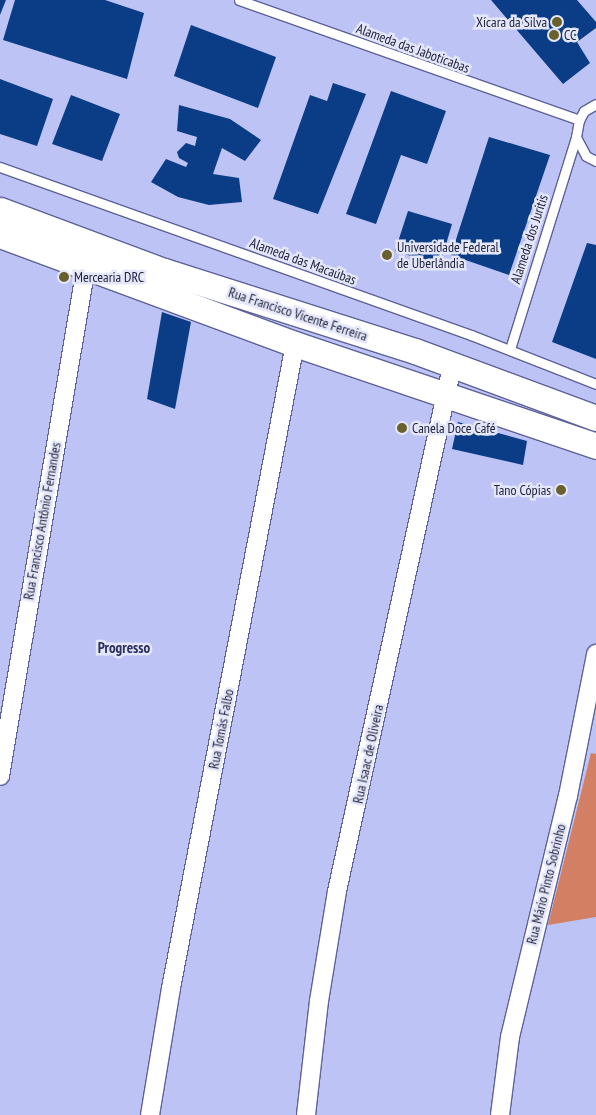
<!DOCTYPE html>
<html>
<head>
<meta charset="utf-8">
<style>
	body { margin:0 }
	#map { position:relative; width:596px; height:1115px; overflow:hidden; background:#bdc3f5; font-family:"PT Sans Narrow",sans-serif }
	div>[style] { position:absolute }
	.green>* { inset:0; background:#d37f63 }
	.building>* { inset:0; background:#0a3d86 }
	.roads { filter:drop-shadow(1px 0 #5d6299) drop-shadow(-1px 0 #5d6299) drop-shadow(0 1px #5d6299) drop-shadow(0 -1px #5d6299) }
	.service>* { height:9px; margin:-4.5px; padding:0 4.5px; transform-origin:4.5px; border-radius:4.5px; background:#fff }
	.minor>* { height:18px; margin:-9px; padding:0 9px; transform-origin:9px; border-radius:9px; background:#fff }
	.secondary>* { height:25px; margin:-12.5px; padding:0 12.5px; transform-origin:12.5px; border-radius:12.5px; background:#fff }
	.dots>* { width:14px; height:14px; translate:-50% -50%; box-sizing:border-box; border:2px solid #e4e7fa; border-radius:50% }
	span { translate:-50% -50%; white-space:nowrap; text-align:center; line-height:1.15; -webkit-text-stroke:5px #e4e7fa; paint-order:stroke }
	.poi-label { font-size:14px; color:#22243c }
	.right { translate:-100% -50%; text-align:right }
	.left { translate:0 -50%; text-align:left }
	.street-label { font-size:14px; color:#22243c }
	.neighbourhood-label { font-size:15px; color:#2d2f61; font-weight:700 }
</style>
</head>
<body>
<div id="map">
	<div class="green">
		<div style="clip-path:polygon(591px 753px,596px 754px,596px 917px,548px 925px)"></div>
	</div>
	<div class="building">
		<div style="clip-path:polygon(0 0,6px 0,0 15px)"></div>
		<div style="clip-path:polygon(15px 0,105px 0,144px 13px,127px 79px,3px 40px)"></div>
		<div style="clip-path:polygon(491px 0,577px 0,596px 22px,596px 28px,577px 42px,590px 63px,563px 84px)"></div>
		<div style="clip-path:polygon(191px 25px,276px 57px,258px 108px,174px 76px)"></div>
		<div style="clip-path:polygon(0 79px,53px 99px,37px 146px,0 134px)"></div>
		<div style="clip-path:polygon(333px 83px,366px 94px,318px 214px,273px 199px,310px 95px,327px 101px)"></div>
		<div style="clip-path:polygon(391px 91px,446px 111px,427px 164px,401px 155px,376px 224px,346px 214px)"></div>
		<div style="clip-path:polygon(71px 95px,120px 114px,102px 161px,52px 144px)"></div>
		<div style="clip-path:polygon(179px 105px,230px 119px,261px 140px,245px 161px,222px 148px,213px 174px,239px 178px,242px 202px,209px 205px,178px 197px,151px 182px,166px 159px,186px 167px,188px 163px,179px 158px,177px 152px,186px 143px,195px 146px,197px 137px,177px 131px)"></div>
		<div style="clip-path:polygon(489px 137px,550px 155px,509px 275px,451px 255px)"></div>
		<div style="clip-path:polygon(408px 211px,452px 224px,440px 265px,395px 251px)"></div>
		<div style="clip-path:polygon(587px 243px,596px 245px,596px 359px,552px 342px)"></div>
		<div style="clip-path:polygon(162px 312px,191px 322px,175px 409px,147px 399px)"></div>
		<div style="clip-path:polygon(458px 422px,527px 441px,523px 465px,452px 449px)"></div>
	</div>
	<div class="roads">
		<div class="service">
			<div style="left:239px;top:0;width:361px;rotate:19.4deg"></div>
			<div style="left:596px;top:104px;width:14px;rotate:150deg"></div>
			<div style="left:584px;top:111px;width:10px;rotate:119deg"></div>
			<div style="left:579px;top:120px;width:17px;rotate:100deg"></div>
			<div style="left:576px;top:137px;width:21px;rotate:62deg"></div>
			<div style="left:586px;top:156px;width:11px;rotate:27deg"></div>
			<div style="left:0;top:167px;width:500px;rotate:19.63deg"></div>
			<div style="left:471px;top:335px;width:134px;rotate:21.4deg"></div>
			<div style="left:510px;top:349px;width:222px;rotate:-72.7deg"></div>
		</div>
		<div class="minor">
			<div style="left:0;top:776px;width:516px;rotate:-80.41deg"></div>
			<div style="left:150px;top:1115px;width:129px;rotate:-80.6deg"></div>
			<div style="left:171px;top:988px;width:656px;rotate:-79.1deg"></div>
			<div style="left:306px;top:1115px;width:115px;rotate:-83.5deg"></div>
			<div style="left:319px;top:1001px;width:111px;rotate:-80.7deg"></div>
			<div style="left:337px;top:891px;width:536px;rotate:-77.62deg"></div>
			<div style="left:500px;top:1115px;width:79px;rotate:-82.7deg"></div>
			<div style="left:510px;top:1037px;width:248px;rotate:-76.5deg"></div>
			<div style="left:568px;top:796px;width:145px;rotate:-78.8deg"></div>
		</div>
		<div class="secondary">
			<div style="left:0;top:210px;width:175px;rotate:20.4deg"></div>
			<div style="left:164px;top:271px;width:263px;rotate:17.7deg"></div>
			<div style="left:415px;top:351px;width:193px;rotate:20.3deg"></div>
			<div style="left:0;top:235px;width:314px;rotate:20.3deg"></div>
			<div style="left:295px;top:344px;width:318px;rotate:18.7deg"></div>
		</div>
	</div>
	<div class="dots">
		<div style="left:557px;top:22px;background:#6a602d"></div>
		<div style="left:554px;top:35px;background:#6a602d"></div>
		<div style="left:387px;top:255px;background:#6a602d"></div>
		<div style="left:64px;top:277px;background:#6a602d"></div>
		<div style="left:402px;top:428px;background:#6a602d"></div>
		<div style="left:561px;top:490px;background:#6a602d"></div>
	</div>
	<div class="poi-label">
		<span class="right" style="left:547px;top:22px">Xícara da Silva</span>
		<span class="left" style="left:564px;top:35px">CC</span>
		<span class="left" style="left:397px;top:255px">Universidade Federal<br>de Uberlândia</span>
		<span class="left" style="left:74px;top:277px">Mercearia DRC</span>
		<span class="left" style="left:412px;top:428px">Canela Doce Café</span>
		<span class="right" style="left:551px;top:490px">Tano Cópias</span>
	</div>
	<div class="street-label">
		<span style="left:413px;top:48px;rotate:20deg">Alameda das Jaboticabas</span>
		<span style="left:529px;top:239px;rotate:-72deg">Alameda dos Juritis</span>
		<span style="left:303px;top:261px;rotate:20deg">Alameda das Macaúbas</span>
		<span style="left:298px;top:314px;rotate:18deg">Rua Francisco Vicente Ferreira</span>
		<span style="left:42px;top:521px;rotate:-80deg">Rua Francisco Antônio Fernandes</span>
		<span style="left:221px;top:729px;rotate:-79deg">Rua Tomás Falbo</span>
		<span style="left:368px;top:754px;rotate:-78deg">Rua Isaac de Oliveira</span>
		<span style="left:546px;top:884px;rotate:-76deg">Rua Mário Pinto Sobrinho</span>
	</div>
	<div class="neighbourhood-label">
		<span style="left:124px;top:648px">Progresso</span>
	</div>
</div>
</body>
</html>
